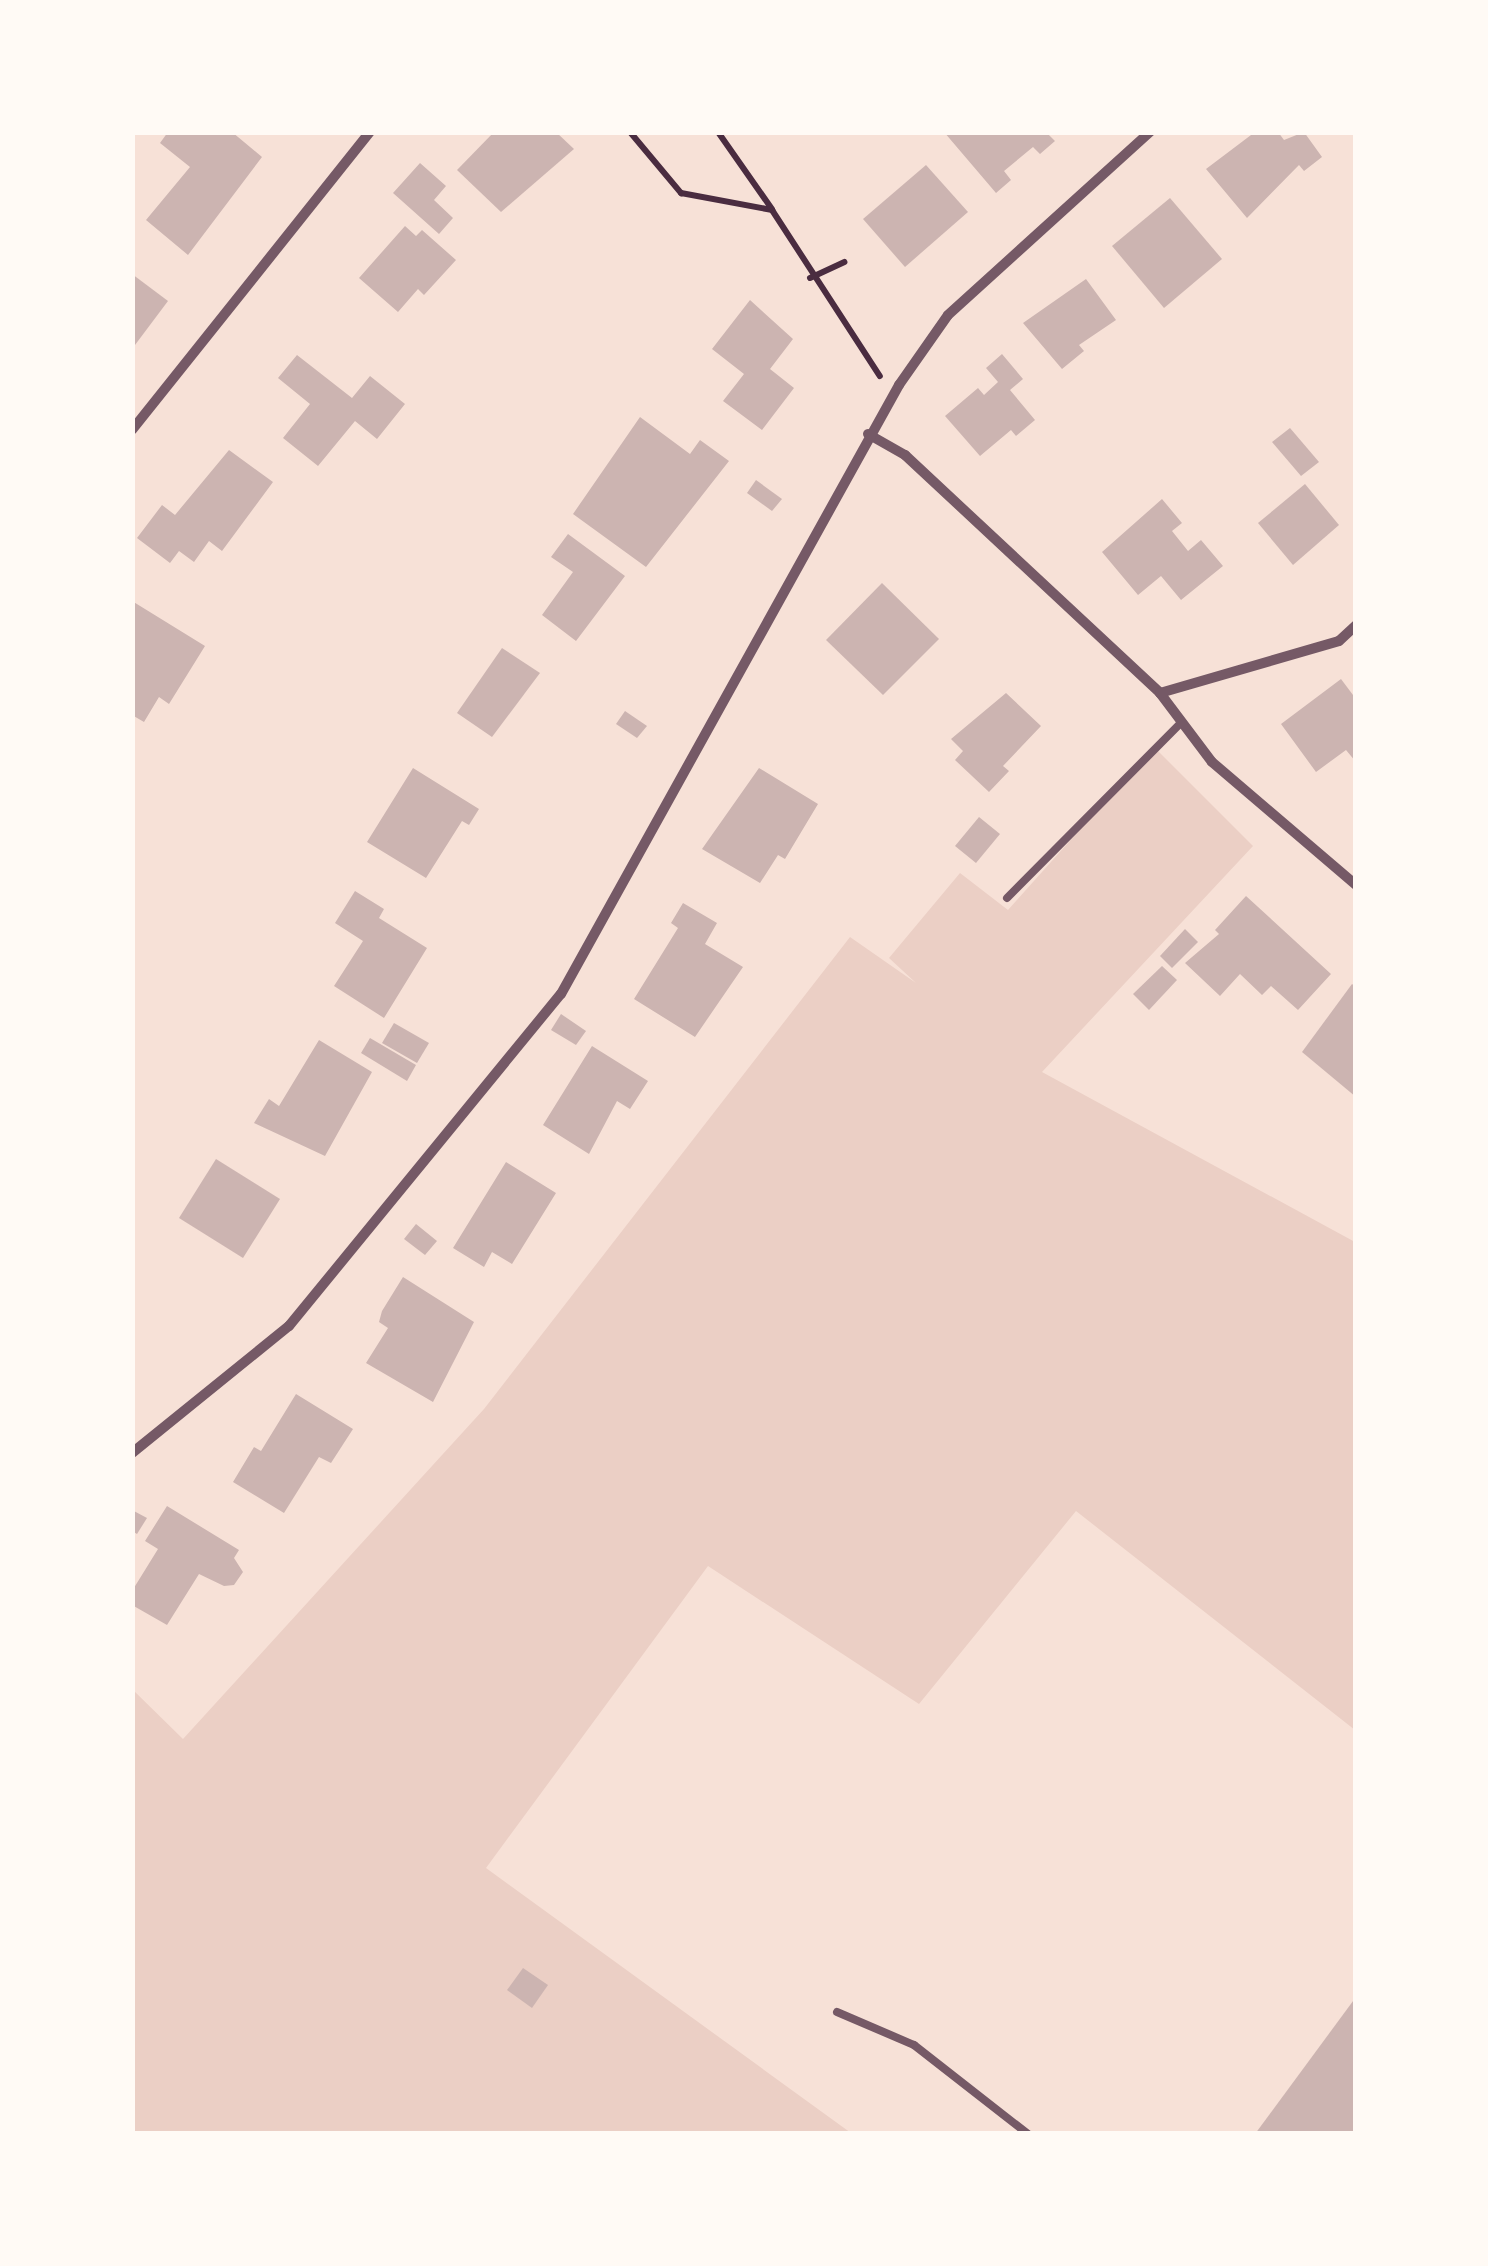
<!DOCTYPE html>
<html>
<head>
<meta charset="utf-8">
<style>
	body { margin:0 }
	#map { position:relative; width:1488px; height:2266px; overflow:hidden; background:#f7e1d7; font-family:Helvetica,sans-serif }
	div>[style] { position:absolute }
	.green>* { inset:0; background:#ebcfc5 }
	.building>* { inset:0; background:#ccb4b1 }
	.path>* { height:6px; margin:-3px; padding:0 3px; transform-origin:3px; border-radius:3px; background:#4a2c40 }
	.service>* { height:8px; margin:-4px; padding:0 4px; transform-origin:4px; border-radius:4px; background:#755966 }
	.minor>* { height:10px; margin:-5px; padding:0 5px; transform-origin:5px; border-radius:5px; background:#755966 }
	span { translate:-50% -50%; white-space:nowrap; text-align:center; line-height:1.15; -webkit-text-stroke:8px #fffaf5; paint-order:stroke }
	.frame { position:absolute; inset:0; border:135px solid #fffaf5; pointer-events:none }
</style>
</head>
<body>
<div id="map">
	<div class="green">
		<div style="clip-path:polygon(1154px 747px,1253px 846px,1042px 1072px,1355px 1242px,1355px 1730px,1076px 1511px,919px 1704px,708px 1566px,486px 1868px,851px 2133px,133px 2133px,132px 1689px,183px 1739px,484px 1409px,850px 937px,916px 983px,889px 958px,960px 873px,1008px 910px)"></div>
	</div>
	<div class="building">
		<div style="clip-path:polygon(168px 132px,232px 132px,262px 157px,188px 255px,146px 220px,190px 167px,160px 143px)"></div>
		<div style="clip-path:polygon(494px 132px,556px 132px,574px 149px,501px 212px,457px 170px)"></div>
		<div style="clip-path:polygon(944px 132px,1046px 132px,1055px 141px,1040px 154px,1033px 147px,1004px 171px,1011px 180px,996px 193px)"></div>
		<div style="clip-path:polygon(1255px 132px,1278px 132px,1284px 140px,1304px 132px,1322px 157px,1304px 171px,1299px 165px,1247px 218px,1206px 169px)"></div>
		<div style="clip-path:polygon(420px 163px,446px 186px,434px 200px,453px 218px,439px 234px,393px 193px)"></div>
		<div style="clip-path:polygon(926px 165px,968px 212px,905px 267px,863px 219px)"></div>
		<div style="clip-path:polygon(1170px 198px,1222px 259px,1164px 308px,1112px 246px)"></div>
		<div style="clip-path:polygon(405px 226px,416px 236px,422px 230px,456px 260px,424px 295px,418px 289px,398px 312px,359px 278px)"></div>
		<div style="clip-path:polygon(132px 274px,168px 301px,132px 349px)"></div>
		<div style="clip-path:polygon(1086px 279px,1116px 320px,1079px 345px,1084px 351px,1062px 369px,1023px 323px)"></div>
		<div style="clip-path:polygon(750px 300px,793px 339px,770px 369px,794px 388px,762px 430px,723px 401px,744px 374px,712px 349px)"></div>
		<div style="clip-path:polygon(1002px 354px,1023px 379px,1010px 390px,1035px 420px,1016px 436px,1011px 430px,980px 456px,945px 416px,978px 388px,984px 395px,998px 382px,986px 368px)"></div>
		<div style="clip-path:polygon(297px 355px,352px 398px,370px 376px,405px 404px,377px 439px,355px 421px,318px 466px,283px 438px,310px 404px,278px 378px)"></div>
		<div style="clip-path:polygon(640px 417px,690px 454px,700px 440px,729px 461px,646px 567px,573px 514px)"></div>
		<div style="clip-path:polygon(1290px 428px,1319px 462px,1301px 476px,1272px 442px)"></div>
		<div style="clip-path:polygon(229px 450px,273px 482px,222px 551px,209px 541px,194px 562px,179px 551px,170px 563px,137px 538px,162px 505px,175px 515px)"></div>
		<div style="clip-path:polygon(756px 480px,782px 499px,772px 511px,747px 493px)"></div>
		<div style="clip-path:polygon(1305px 484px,1339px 525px,1293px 565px,1258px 523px)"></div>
		<div style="clip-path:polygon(1162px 499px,1182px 523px,1172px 531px,1188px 551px,1201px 540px,1223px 566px,1181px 600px,1161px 576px,1138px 595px,1102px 552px)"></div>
		<div style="clip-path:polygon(568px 534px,625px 576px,576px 641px,542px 615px,573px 572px,551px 557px)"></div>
		<div style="clip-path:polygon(882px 583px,939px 639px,883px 695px,826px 640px)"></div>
		<div style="clip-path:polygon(132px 601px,205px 646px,169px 704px,159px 697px,144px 722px,132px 715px)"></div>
		<div style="clip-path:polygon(502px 648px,540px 673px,492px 737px,457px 713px)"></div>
		<div style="clip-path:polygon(1341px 679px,1356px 699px,1356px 762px,1346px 750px,1316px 772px,1281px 724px)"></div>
		<div style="clip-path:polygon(1006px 693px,1041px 726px,1003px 766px,1009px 771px,989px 792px,955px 760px,963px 751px,951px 739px)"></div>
		<div style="clip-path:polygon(625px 711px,647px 726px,637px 738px,616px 724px)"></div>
		<div style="clip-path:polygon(413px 768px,479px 809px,469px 825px,462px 821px,426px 878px,367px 842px)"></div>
		<div style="clip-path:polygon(759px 768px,818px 804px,785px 859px,778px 855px,760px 883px,702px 849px)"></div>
		<div style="clip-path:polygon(979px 817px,1000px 834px,976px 863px,955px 846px)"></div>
		<div style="clip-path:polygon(355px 891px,384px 909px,379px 918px,427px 948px,384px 1018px,334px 986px,363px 941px,335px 923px)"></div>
		<div style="clip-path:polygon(1246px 896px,1331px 974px,1298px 1010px,1271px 986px,1262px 995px,1240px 974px,1220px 996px,1185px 963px,1219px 934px,1215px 930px)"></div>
		<div style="clip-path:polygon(683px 903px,717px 923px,705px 944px,743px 967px,695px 1037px,634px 999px,678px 928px,671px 923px)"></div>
		<div style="clip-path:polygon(1185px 929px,1198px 942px,1172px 968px,1160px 956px)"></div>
		<div style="clip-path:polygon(1162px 966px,1177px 980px,1149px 1010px,1133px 994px)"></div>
		<div style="clip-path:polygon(1352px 984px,1356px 987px,1356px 1097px,1302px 1052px)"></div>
		<div style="clip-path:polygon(561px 1014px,586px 1031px,576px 1045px,551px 1030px)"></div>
		<div style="clip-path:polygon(394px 1023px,429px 1043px,417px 1063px,382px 1043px)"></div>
		<div style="clip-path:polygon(370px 1038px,416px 1065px,407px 1081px,361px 1053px)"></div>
		<div style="clip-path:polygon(319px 1040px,372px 1072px,325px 1156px,254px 1123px,269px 1099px,279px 1106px)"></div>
		<div style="clip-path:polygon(592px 1046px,648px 1081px,630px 1109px,617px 1101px,589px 1154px,543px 1125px)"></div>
		<div style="clip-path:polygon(216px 1159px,280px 1199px,243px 1258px,179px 1218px)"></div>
		<div style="clip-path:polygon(506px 1162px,556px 1193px,512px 1264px,492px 1252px,484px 1267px,453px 1248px)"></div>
		<div style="clip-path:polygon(416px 1224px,437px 1241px,425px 1255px,404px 1239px)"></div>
		<div style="clip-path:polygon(403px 1277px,474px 1322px,433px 1402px,366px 1363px,388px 1328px,379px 1322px,382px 1311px)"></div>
		<div style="clip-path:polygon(296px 1394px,353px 1429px,331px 1463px,319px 1457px,284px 1513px,233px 1482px,254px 1447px,261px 1451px)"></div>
		<div style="clip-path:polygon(167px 1506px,239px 1550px,234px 1558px,243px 1572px,234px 1585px,224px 1586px,199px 1574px,167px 1625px,132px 1605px,132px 1591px,158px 1549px,145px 1541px)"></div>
		<div style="clip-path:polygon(132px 1510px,147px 1518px,137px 1534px,132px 1531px)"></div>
		<div style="clip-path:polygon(523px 1968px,548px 1985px,532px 2008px,507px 1990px)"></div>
		<div style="clip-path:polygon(1356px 1997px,1356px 2134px,1255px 2134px)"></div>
	</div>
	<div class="path">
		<div style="left:630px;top:132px;width:80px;rotate:50.1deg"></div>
		<div style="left:681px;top:193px;width:93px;rotate:10.6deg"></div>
		<div style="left:772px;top:210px;width:198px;rotate:57deg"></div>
		<div style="left:718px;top:132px;width:94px;rotate:55deg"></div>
		<div style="left:810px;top:278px;width:38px;rotate:-25deg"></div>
	</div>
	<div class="service">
		<div style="left:1007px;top:898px;width:248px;rotate:-45.2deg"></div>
		<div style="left:837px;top:2012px;width:84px;rotate:23.2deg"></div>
		<div style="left:914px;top:2045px;width:145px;rotate:38deg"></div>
	</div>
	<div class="minor">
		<div style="left:132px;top:430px;width:381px;rotate:-51.4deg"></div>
		<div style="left:868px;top:434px;width:43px;rotate:29.6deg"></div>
		<div style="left:905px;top:455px;width:349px;rotate:43deg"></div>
		<div style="left:1160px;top:693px;width:86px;rotate:53deg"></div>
		<div style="left:1212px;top:762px;width:189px;rotate:40.5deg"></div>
		<div style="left:1160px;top:693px;width:186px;rotate:-16.2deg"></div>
		<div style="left:1339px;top:641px;width:23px;rotate:-43deg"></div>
		<div style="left:132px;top:1453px;width:202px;rotate:-39deg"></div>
		<div style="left:289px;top:1326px;width:429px;rotate:-50.7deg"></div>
		<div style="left:561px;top:994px;width:697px;rotate:-60.97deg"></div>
		<div style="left:899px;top:385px;width:85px;rotate:-55deg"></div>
		<div style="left:948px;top:315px;width:273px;rotate:-42.2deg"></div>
	</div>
	<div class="frame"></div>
</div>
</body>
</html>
